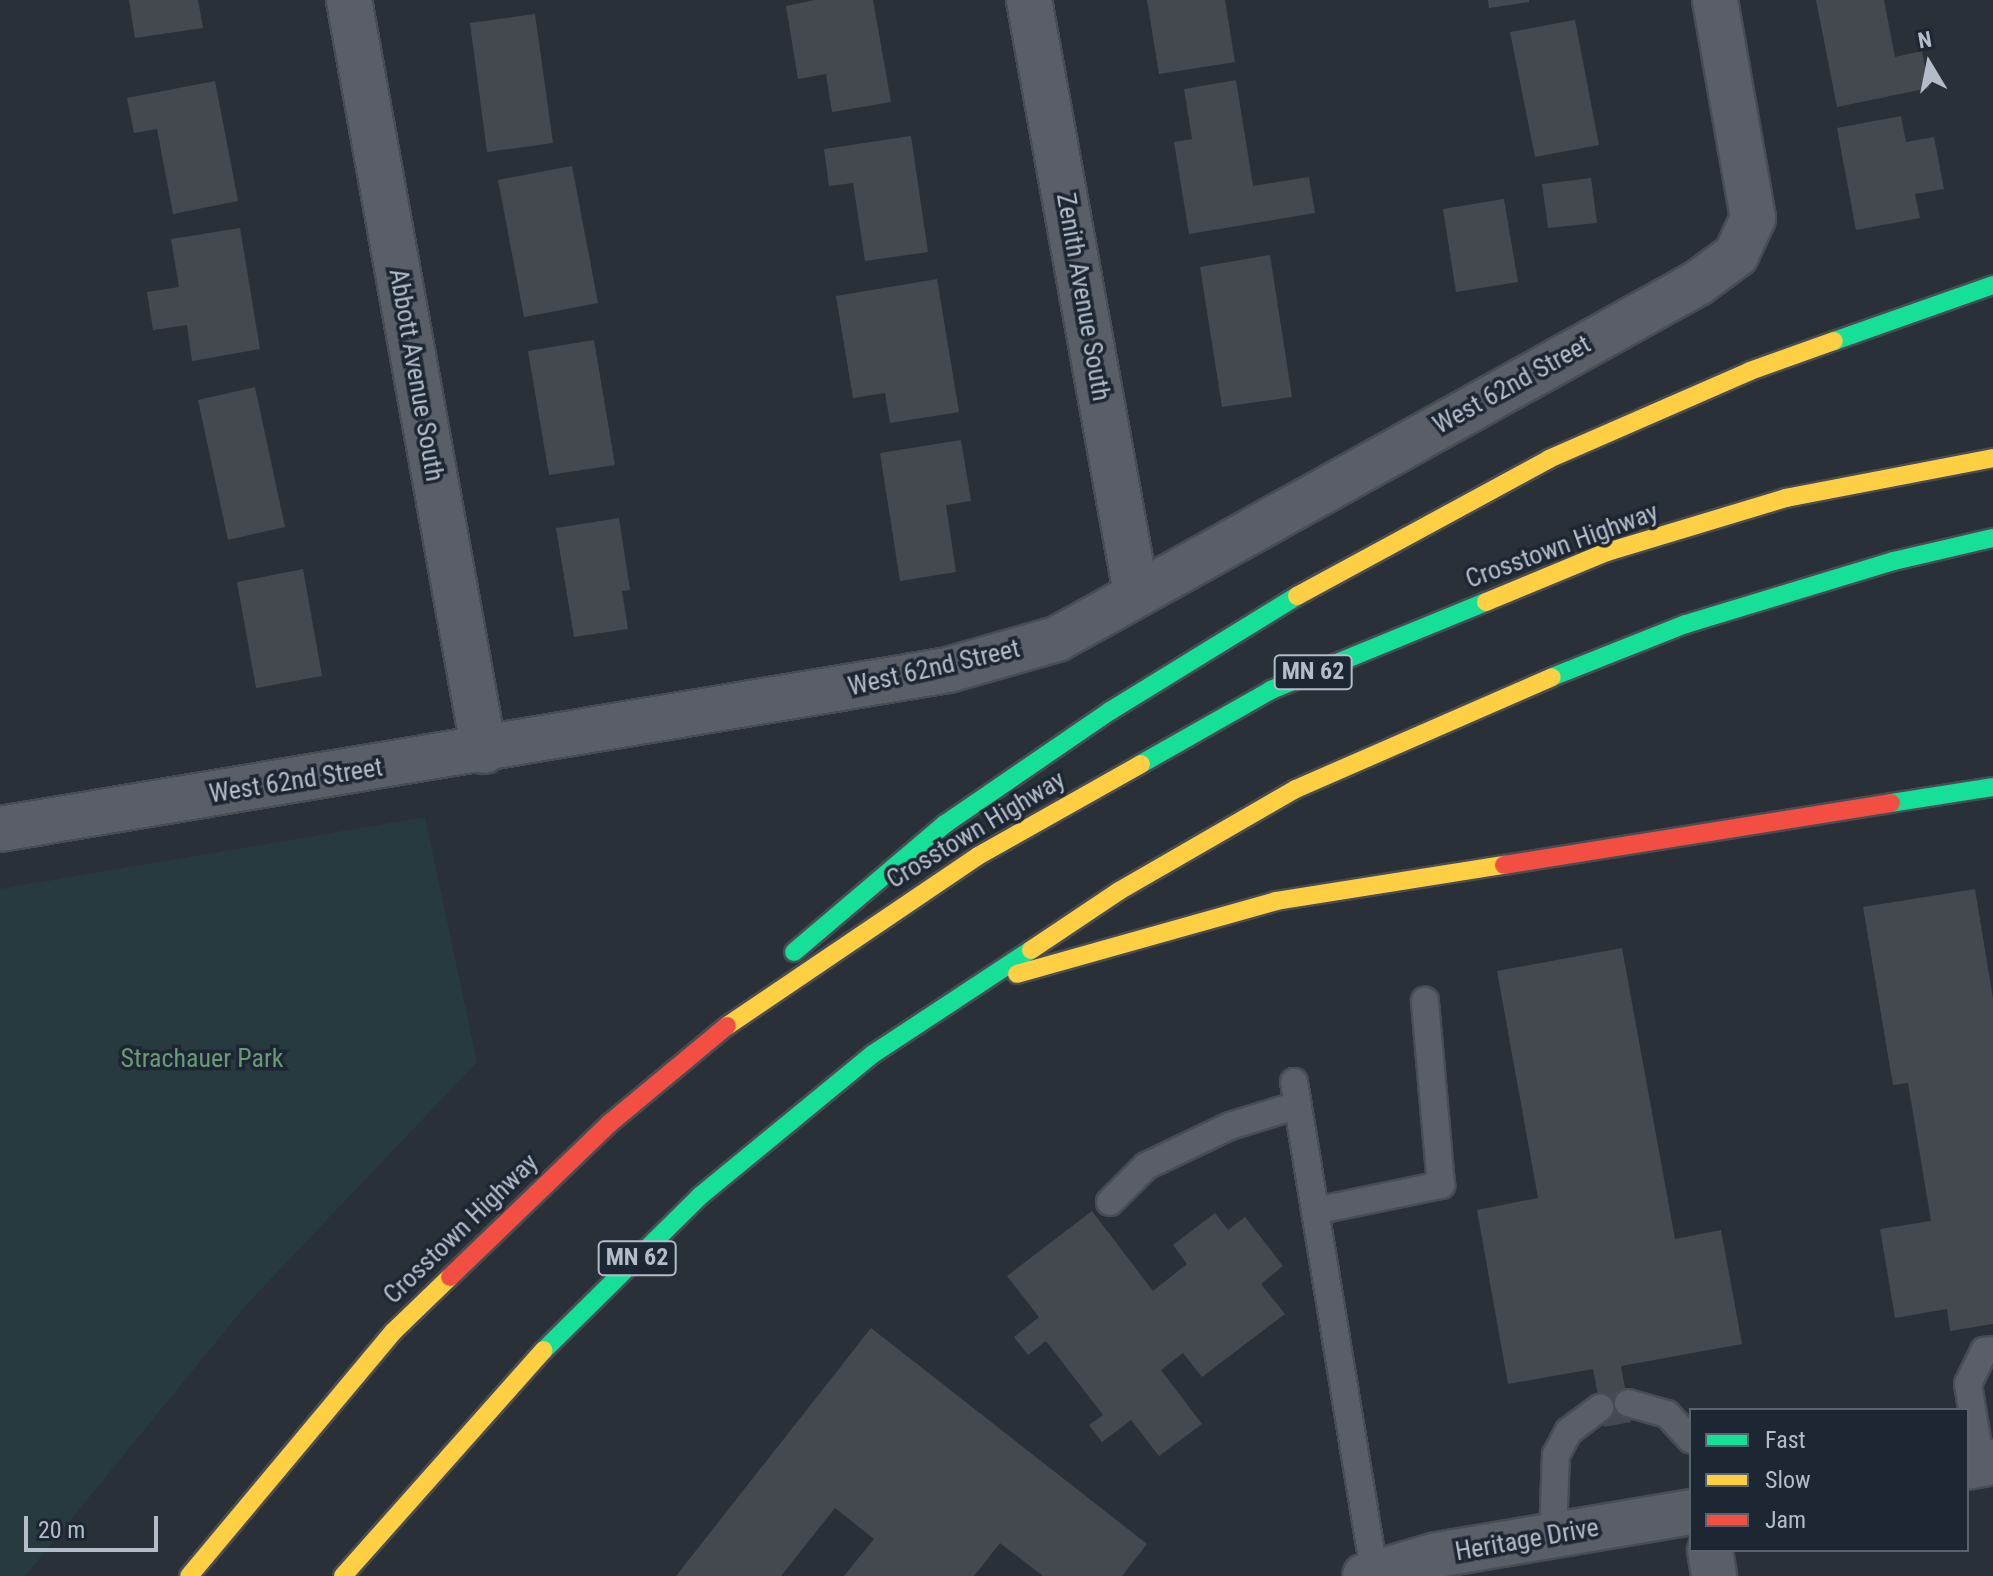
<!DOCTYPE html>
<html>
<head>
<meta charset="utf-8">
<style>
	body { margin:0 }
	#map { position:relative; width:1993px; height:1576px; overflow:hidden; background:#2a3038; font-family:"Roboto Condensed",sans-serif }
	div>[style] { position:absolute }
	.green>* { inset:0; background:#273a3e }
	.building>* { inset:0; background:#444950 }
	.roads { filter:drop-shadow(2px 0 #484c53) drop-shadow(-2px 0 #484c53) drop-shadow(0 2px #484c53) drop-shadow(0 -2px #484c53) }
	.lane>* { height:26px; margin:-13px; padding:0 13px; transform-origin:13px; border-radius:13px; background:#5a5e66 }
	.street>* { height:44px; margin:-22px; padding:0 22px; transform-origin:22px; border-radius:22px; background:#5a5e66 }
	.fast>* { height:18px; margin:-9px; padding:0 9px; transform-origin:9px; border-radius:9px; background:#16e098 }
	.slow>* { height:18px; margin:-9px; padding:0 9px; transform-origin:9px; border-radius:9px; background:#ffcf43 }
	.jam>* { height:18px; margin:-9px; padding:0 9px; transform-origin:9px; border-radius:9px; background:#f24e42 }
	span { translate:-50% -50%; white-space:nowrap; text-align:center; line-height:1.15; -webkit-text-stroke:7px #1d2633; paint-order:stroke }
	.shield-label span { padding:2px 6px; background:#1d2633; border:2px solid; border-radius:6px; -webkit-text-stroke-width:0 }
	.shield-label { font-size:24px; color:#b4bcc9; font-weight:700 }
	.street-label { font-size:26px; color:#b4bcc9 }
	.park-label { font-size:26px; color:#6b9a76 }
	.legend { position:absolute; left:1689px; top:1408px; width:280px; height:144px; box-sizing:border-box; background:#1d2633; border:2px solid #59626f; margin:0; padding:10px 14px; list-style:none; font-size:24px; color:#b4bcc9 }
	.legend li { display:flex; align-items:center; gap:16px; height:40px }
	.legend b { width:40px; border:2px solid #59626f }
	.north { position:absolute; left:1889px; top:24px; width:80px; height:80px; -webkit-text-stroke:6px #1d2633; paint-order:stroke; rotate:350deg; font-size:22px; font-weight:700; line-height:32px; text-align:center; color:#b4bcc9 }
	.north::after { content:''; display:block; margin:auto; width:28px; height:36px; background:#b4bcc9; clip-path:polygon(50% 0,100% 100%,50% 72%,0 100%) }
	.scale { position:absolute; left:24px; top:1516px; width:134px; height:36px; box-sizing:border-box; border:4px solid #b4bcc9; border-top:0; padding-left:10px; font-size:24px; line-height:28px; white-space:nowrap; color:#b4bcc9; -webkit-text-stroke:6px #1d2633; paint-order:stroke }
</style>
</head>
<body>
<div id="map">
	<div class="green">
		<div style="clip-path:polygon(425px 817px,477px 1062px,246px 1305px,25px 1576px,0 1576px,0 889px)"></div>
	</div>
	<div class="building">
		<div style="clip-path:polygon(129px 0,198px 0,203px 28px,135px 38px)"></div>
		<div style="clip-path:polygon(815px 0,873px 0,891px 102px,832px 112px,826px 74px,798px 79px,786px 6px)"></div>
		<div style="clip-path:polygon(1147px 0,1225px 0,1235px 62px,1159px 74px)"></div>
		<div style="clip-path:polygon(1488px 0,1529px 0,1529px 2px,1489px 8px)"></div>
		<div style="clip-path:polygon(1816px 0,1884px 0,1895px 57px,1922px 51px,1929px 88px,1837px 107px)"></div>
		<div style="clip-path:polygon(535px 14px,553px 143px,487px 152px,470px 23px)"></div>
		<div style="clip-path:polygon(1575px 20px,1599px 145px,1535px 157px,1510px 32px)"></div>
		<div style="clip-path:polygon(1236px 80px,1253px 186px,1309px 177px,1315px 213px,1189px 234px,1174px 142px,1192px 139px,1184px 89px)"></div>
		<div style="clip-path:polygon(215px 81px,238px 201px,173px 214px,157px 129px,134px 133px,127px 98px)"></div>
		<div style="clip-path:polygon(1901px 116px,1906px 142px,1934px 137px,1944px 189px,1915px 194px,1920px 218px,1856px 230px,1837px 128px)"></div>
		<div style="clip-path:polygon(911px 136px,928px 252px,865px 261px,853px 183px,829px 186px,824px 149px)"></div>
		<div style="clip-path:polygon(572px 166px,598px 303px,524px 317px,498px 180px)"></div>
		<div style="clip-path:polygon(1591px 178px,1597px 223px,1548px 228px,1542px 184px)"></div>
		<div style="clip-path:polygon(1504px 199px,1518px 282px,1456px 292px,1443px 209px)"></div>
		<div style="clip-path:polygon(240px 228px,260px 349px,192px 361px,187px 325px,153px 330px,147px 292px,179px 287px,171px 239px)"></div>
		<div style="clip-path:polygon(1270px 255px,1292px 397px,1222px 407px,1200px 267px)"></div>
		<div style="clip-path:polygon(937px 279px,959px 412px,890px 423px,885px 393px,853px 398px,836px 296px)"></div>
		<div style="clip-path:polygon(594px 340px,615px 465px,549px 475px,528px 351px)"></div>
		<div style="clip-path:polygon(255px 387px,285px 527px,228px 540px,198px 400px)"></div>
		<div style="clip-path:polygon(961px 440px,971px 501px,946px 505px,956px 572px,900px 581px,880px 453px)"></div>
		<div style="clip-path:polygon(619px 518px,630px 590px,622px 591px,628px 629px,574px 637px,556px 528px)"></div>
		<div style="clip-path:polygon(303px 569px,322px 676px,256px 688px,237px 582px)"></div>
		<div style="clip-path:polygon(1975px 889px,1993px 999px,1993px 1324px,1950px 1331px,1947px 1309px,1895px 1318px,1880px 1229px,1931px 1221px,1908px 1083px,1893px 1085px,1863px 907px)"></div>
		<div style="clip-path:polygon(1622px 948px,1675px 1239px,1721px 1230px,1742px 1344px,1621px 1366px,1631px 1422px,1604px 1427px,1593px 1369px,1508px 1384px,1477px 1210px,1538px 1198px,1497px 971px)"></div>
		<div style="clip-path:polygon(1092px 1211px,1153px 1291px,1187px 1264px,1173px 1245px,1215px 1213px,1228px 1230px,1245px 1217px,1283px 1266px,1261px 1284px,1285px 1314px,1202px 1377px,1183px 1353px,1161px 1370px,1202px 1424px,1159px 1456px,1131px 1420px,1102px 1442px,1089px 1425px,1103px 1415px,1046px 1341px,1028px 1355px,1014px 1337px,1039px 1317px,1007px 1276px)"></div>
		<div style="clip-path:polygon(871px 1328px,1147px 1544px,1122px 1576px,1043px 1576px,1000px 1543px,974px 1576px,844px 1576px,874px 1539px,835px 1508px,781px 1576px,676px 1576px)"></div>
	</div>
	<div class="roads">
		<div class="lane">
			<div style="left:1294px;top:1082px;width:496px;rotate:80.7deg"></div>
			<div style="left:1110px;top:1202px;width:51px;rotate:-45deg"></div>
			<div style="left:1146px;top:1166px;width:93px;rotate:-25.5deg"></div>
			<div style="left:1230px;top:1126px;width:71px;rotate:-17.2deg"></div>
			<div style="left:1315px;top:1211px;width:129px;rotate:-11.7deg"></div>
			<div style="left:1441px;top:1185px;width:185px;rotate:-95deg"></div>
			<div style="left:1628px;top:1403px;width:41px;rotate:15.8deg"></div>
			<div style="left:1667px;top:1414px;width:35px;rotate:47deg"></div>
			<div style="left:1981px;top:1464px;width:81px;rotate:-99.2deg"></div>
			<div style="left:1968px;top:1384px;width:37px;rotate:-64deg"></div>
			<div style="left:1984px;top:1351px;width:9px;rotate:-6deg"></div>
			<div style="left:1553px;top:1535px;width:80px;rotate:-87.9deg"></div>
			<div style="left:1556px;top:1455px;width:27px;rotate:-62deg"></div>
			<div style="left:1569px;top:1431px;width:39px;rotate:-37deg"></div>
		</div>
		<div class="street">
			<div style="left:349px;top:0;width:763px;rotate:79.81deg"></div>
			<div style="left:1029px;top:0;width:603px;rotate:79.77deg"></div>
			<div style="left:0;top:829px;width:961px;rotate:-9.52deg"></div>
			<div style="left:948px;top:670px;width:113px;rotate:-15.9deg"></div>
			<div style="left:1057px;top:639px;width:733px;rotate:-29.05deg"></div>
			<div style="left:1698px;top:283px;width:47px;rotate:-36.4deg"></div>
			<div style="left:1736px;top:255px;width:41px;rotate:-65.3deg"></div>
			<div style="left:1753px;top:218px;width:221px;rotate:-99.9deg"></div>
			<div style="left:1967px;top:1467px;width:26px;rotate:-11deg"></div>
			<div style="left:1710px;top:1550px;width:26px;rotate:81deg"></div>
			<div style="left:1365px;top:1576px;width:75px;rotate:-16.3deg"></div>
			<div style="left:1437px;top:1555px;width:258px;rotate:-9.6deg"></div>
		</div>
		<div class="fast">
			<div style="left:1834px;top:341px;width:169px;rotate:-19.4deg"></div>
			<div style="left:1552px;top:677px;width:144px;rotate:-21.6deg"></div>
			<div style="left:1686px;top:624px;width:217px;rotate:-16.9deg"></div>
			<div style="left:1894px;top:561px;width:102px;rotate:-13.1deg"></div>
			<div style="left:1141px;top:764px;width:150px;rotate:-29.6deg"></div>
			<div style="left:1271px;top:690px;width:232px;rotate:-22.3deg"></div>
			<div style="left:1891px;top:803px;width:103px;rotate:-8.9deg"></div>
			<div style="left:794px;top:952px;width:198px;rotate:-40.3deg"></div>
			<div style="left:945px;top:824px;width:200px;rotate:-34.4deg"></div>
			<div style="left:1110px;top:711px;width:220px;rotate:-31.6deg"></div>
			<div style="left:544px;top:1350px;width:219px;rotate:-44.6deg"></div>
			<div style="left:700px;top:1196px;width:224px;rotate:-39.4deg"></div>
			<div style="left:873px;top:1054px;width:189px;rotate:-33.4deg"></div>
		</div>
		<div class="slow">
			<div style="left:1297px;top:596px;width:287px;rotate:-28.5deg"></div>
			<div style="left:1549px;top:459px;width:219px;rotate:-23.6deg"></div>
			<div style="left:1750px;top:371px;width:89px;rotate:-19.7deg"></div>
			<div style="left:1486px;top:602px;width:131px;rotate:-22.5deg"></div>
			<div style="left:1607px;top:552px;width:187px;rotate:-16.8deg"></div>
			<div style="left:1786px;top:498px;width:211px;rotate:-10.9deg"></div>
			<div style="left:1031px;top:950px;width:106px;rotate:-33.8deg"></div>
			<div style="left:1119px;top:891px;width:204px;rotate:-30deg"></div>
			<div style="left:1296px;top:789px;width:279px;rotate:-23.6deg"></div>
			<div style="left:1017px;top:974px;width:269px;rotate:-15.7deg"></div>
			<div style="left:1276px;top:901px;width:231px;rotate:-9deg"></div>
			<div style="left:727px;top:1026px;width:303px;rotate:-34.1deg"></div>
			<div style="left:978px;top:856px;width:187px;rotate:-29.4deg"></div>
			<div style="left:189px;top:1576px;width:318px;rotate:-50.1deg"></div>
			<div style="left:393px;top:1332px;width:79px;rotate:-44deg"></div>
			<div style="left:343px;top:1576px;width:302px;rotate:-48.4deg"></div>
		</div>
		<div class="jam">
			<div style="left:1504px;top:865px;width:392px;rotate:-9.1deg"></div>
			<div style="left:450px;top:1277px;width:222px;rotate:-43.9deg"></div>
			<div style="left:610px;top:1123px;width:152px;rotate:-39.7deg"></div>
		</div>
	</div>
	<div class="shield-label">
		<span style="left:1313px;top:672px">MN 62</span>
		<span style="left:637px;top:1258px">MN 62</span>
	</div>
	<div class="street-label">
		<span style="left:1083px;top:297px;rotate:80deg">Zenith Avenue South</span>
		<span style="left:416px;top:375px;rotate:80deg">Abbott Avenue South</span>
		<span style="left:1512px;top:385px;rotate:-29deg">West 62nd Street</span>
		<span style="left:1562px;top:546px;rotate:-20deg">Crosstown Highway</span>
		<span style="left:934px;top:668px;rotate:-13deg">West 62nd Street</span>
		<span style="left:296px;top:781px;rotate:-9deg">West 62nd Street</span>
		<span style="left:976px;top:830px;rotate:-31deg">Crosstown Highway</span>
		<span style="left:461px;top:1229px;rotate:-44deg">Crosstown Highway</span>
		<span style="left:1527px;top:1540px;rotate:-10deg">Heritage Drive</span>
	</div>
	<div class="park-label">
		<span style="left:202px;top:1059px">Strachauer Park</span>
	</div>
	<ul class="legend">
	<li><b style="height:10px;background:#16e098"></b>Fast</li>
	<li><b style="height:10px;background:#ffcf43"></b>Slow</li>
	<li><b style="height:10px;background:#f24e42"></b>Jam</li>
	</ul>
	<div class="north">N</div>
	<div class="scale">20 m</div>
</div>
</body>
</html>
